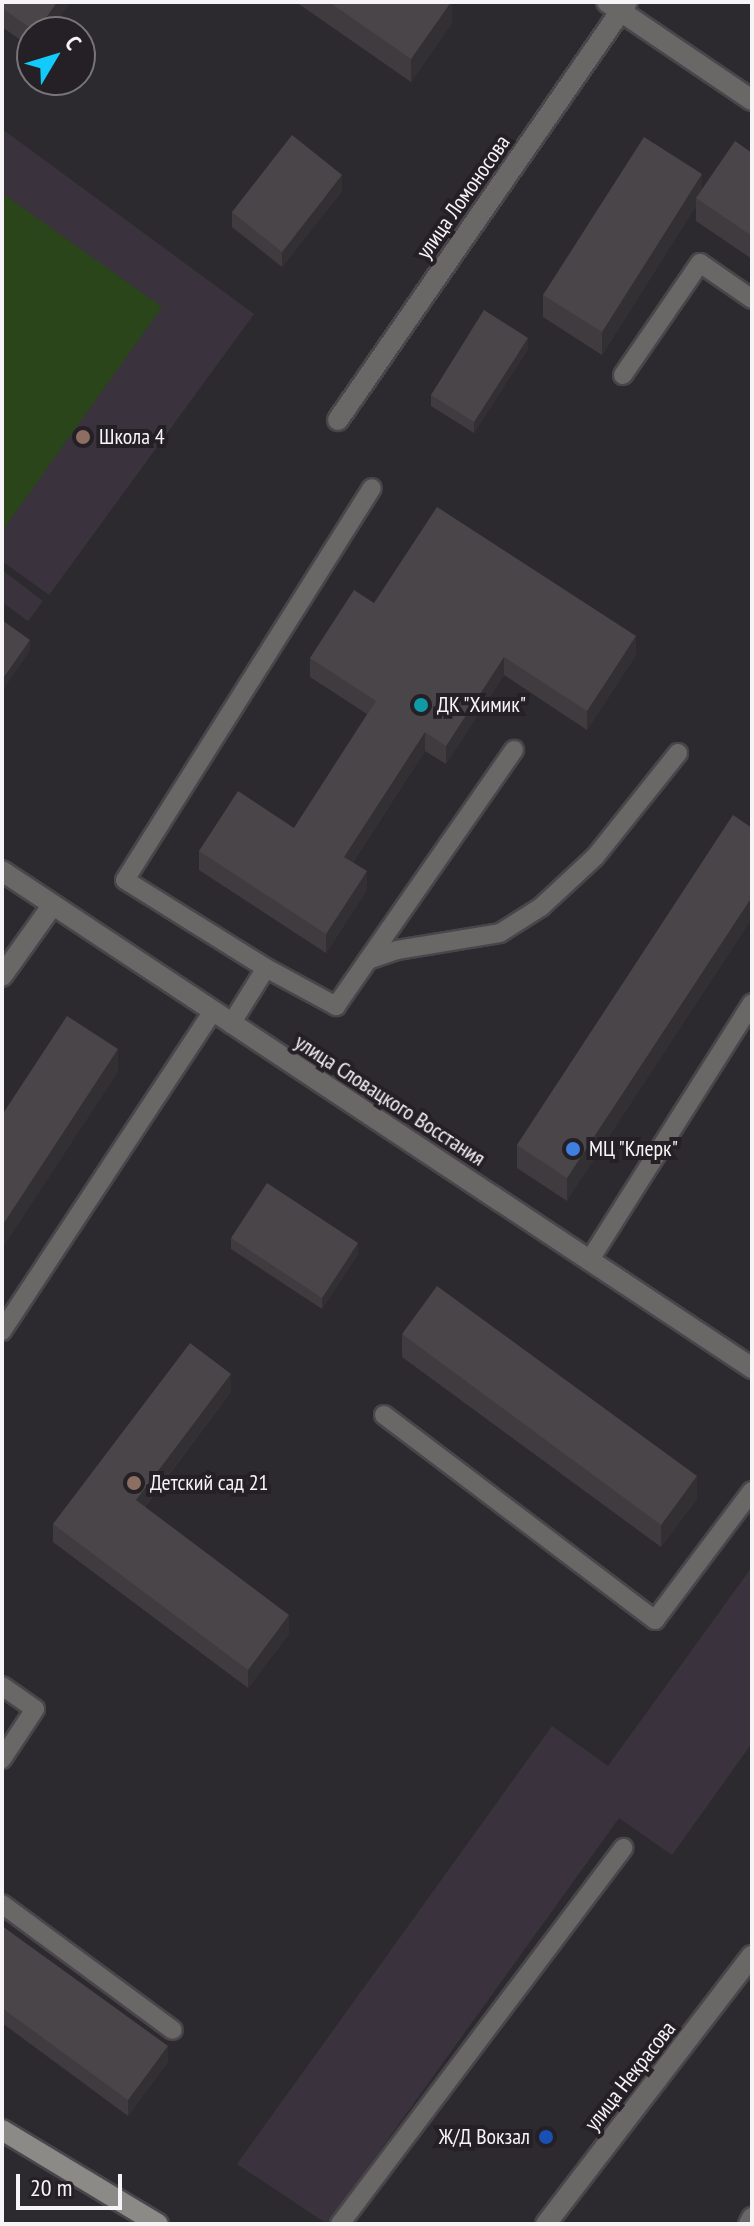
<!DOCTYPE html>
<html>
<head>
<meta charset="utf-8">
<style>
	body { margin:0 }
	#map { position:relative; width:754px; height:2226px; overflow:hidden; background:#2d2a2f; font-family:"PT Sans Narrow",sans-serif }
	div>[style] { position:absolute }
	.built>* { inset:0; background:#3a333d }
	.green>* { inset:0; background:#2a4519 }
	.roads { filter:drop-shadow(2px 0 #49464b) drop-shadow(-2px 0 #49464b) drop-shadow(0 2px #49464b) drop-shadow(0 -2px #49464b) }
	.service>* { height:18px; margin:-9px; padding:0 9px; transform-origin:9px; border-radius:9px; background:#696866 }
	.minor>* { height:20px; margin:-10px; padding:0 10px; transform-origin:10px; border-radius:10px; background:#696866 }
	.secondary>* { height:20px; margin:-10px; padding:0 10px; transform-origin:10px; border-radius:10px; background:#8c8a86 }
	.wall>* { inset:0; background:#3f3b3f }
	.shaded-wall>* { inset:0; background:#333033 }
	.building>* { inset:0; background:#494549 }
	.dots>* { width:22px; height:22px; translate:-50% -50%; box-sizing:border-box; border:4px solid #242025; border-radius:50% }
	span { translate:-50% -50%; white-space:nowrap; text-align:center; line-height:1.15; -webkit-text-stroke:8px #242025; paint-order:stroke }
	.street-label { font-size:22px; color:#f6f4f7 }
	.poi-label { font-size:22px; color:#f6f4f7 }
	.left { translate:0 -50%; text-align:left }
	.right { translate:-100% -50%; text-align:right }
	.frame { position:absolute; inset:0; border:4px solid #f6f4f7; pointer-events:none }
	.north { position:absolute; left:16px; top:16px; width:80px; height:80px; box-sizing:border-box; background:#242025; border:2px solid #787579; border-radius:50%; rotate:52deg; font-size:22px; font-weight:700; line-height:32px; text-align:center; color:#f6f4f7 }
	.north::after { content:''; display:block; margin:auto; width:28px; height:36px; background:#12cafb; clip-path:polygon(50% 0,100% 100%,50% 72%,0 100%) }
	.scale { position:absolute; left:16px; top:2174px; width:106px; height:36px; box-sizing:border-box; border:4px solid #f6f4f7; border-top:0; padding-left:10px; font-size:24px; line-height:28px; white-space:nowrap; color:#f6f4f7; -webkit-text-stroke:6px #242025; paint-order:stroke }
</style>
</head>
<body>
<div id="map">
	<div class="built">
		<div style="clip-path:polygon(2px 129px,254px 314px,49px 595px,2px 561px)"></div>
		<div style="clip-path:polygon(2px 570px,43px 601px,28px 621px,2px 602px)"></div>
		<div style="clip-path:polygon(752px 1567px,752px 1743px,672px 1855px,619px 1818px,327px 2224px,237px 2164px,552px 1726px,608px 1766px)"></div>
	</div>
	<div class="green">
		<div style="clip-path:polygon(2px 193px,162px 307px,3px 530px,2px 529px)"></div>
	</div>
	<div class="roads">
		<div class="service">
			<div style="left:623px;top:375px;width:136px;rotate:-55.5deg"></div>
			<div style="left:700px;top:263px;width:63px;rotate:34.7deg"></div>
			<div style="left:368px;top:960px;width:31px;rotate:-19deg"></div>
			<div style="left:397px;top:950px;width:104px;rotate:-9.4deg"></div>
			<div style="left:500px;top:933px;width:49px;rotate:-32.4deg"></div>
			<div style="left:541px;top:907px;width:74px;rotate:-42.8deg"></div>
			<div style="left:595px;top:857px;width:133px;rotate:-51.4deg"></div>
			<div style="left:266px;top:968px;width:80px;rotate:28.5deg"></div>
			<div style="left:336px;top:1006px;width:312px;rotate:-55.2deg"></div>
			<div style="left:231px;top:1024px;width:66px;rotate:-58deg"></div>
			<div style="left:266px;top:968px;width:166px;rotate:-148deg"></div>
			<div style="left:125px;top:880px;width:463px;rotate:-57.8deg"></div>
			<div style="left:589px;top:1261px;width:305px;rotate:-57.7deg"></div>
			<div style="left:2px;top:1331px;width:382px;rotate:-56.6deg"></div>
			<div style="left:384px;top:1415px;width:340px;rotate:37.1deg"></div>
			<div style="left:655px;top:1620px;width:161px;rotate:-53.1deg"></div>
			<div style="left:2px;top:1686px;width:40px;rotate:34.9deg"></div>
			<div style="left:35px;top:1709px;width:60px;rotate:123.4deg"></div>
			<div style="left:2px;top:1904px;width:212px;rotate:36.4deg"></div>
			<div style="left:340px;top:2224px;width:471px;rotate:-53deg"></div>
		</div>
		<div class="minor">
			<div style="left:607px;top:2px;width:175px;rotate:34.1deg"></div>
			<div style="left:338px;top:420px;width:508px;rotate:-55.34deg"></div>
			<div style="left:2px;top:871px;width:900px;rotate:33.53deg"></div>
			<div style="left:2px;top:976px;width:86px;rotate:-54.5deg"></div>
			<div style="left:546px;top:2224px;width:338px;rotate:-52.5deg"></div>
			<div style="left:749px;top:2224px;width:7px;rotate:-63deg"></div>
		</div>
		<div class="secondary">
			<div style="left:2px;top:2130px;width:182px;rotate:31.1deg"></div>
		</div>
	</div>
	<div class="wall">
		<div style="clip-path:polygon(2px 2px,70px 2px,49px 32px,32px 32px,32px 48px,2px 27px)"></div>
		<div style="clip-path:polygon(296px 2px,452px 2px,452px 23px,411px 82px)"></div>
		<div style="clip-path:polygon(752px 153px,752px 259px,696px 221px,696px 206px,602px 355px,543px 317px,543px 295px,702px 190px)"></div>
		<div style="clip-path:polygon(342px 191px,282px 267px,232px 227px,232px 212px)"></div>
		<div style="clip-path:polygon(528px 349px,474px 433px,431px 406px,431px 395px)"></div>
		<div style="clip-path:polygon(374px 603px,636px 655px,587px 730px,504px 675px,446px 764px,425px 751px,353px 862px,367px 890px,326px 953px,199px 870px,199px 851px,294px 828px,367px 714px,310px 677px,310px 658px)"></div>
		<div style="clip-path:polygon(733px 815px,567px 1201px,517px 1168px,517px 1145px)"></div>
		<div style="clip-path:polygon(231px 1238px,358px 1254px,322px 1309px,231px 1249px)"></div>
		<div style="clip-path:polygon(402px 1334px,697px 1499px,661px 1547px,402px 1357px)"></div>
		<div style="clip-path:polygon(231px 1392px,145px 1507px,289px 1634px,248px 1688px,53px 1542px,53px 1524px)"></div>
		<div style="clip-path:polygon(2px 1926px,168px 2062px,128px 2116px,2px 2023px)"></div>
	</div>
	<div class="shaded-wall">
		<div style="clip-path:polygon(57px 2px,70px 2px,49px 32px,36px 32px)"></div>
		<div style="clip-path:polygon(451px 2px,452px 2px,452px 23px,411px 82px,411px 59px)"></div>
		<div style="clip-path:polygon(702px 174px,702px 197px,696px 198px,696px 206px,602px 355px,602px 332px)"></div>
		<div style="clip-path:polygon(342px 175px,342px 191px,282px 267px,282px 252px)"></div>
		<div style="clip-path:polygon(528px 338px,528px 349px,474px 433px,474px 422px)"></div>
		<div style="clip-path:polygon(636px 636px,636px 655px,587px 730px,587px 711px)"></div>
		<div style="clip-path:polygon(30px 640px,30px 651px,2px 691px,2px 680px)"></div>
		<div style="clip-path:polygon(504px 657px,504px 675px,446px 764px,446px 746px)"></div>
		<div style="clip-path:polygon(425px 732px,425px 751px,344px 875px,344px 857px)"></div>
		<div style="clip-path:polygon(367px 871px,367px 890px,326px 953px,326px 934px)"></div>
		<div style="clip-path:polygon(752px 897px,752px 919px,567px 1201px,567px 1178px)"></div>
		<div style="clip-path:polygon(118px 1049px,118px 1072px,2px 1249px,2px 1226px)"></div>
		<div style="clip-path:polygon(358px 1243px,358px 1254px,322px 1309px,322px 1298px)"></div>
		<div style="clip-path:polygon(231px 1374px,231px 1392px,136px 1518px,136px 1500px)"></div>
		<div style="clip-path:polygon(697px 1476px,697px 1499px,661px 1547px,661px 1525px)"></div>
		<div style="clip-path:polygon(289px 1615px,289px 1634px,248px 1688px,248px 1670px)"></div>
		<div style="clip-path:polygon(168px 2046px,168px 2062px,128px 2116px,128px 2100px)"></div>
	</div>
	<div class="building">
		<div style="clip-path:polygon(2px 2px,57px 2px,36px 32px,2px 8px)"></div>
		<div style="clip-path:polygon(329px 2px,451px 2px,411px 59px)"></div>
		<div style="clip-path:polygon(292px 135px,342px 175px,282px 252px,232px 212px)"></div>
		<div style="clip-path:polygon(644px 137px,702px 174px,602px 332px,543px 295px)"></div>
		<div style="clip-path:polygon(735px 141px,752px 153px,752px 236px,696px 198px)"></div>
		<div style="clip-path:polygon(484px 310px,528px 338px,474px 422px,431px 395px)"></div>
		<div style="clip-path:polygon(437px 507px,636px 636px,587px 711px,504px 657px,446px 746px,425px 732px,344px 857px,367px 871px,326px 934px,199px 851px,238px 791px,294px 828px,376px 701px,310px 658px,354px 590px,374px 603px)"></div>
		<div style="clip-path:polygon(2px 620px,30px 640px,2px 680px)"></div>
		<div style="clip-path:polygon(733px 815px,752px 828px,752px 897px,567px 1178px,517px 1145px)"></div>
		<div style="clip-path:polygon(67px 1016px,118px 1049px,2px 1226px,2px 1115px)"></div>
		<div style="clip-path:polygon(267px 1183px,358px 1243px,322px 1298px,231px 1238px)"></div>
		<div style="clip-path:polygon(437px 1286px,697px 1476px,661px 1525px,402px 1334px)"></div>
		<div style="clip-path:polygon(190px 1343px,231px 1374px,136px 1500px,289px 1615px,248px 1670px,53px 1524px)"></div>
		<div style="clip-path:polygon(2px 1926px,168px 2046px,128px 2100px,2px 2008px)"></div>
	</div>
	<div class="dots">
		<div style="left:83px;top:437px;background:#8d6e63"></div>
		<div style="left:421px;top:705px;background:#0f9aa8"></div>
		<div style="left:573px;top:1149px;background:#3f7fe0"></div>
		<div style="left:134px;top:1483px;background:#8d6e63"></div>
		<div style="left:546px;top:2137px;background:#1a4fb4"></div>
	</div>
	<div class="street-label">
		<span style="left:463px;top:197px;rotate:-55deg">улица Ломоносова</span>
		<span style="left:390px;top:1100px;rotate:33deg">улица Словацкого Восстания</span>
		<span style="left:630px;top:2076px;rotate:-52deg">улица Некрасова</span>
	</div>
	<div class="poi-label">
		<span class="left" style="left:99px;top:437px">Школа 4</span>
		<span class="left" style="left:437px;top:705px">ДК "Химик"</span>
		<span class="left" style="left:589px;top:1149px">МЦ "Клерк"</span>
		<span class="left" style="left:150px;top:1483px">Детский сад 21</span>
		<span class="right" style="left:530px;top:2137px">Ж/Д Вокзал</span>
	</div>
	<div class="frame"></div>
	<div class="north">С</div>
	<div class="scale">20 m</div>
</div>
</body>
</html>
